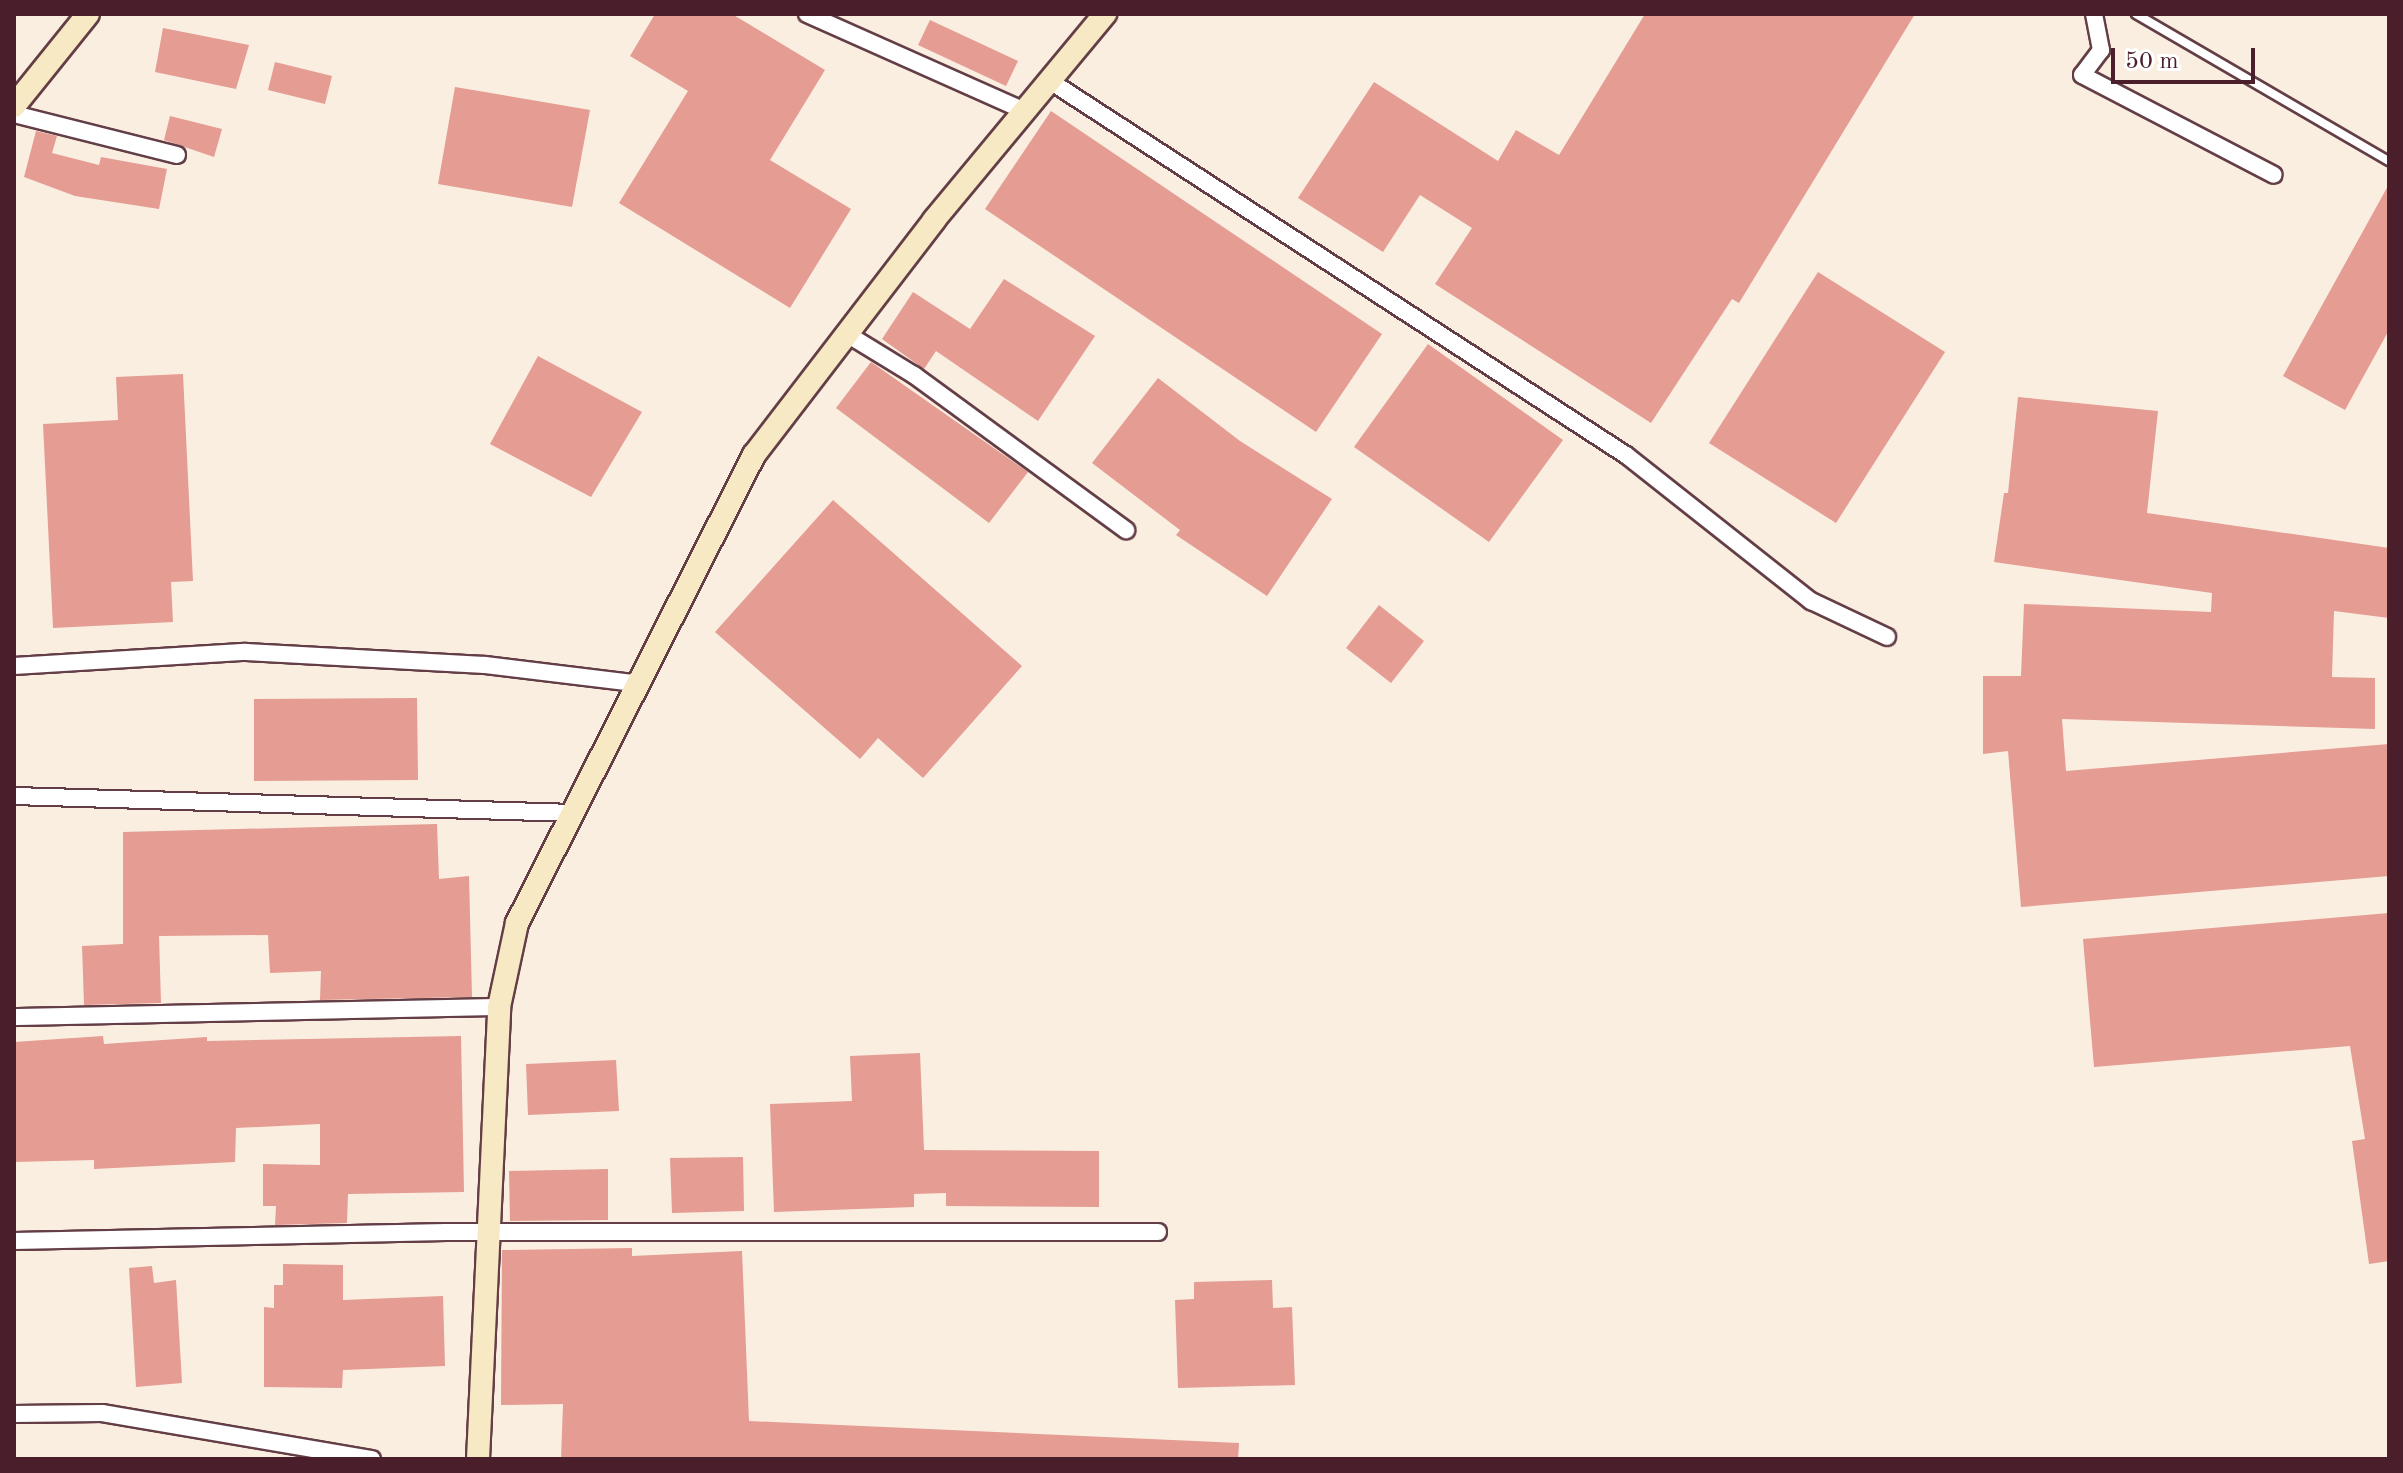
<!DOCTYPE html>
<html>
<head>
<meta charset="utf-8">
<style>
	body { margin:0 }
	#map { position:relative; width:2403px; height:1473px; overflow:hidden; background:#faeee1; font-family:"Old Standard TT",serif }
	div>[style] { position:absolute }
	.building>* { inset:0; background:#e49c93 }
	.roads { filter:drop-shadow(2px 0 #643e46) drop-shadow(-2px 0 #643e46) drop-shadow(0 2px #643e46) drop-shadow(0 -2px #643e46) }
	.lane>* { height:8px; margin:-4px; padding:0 4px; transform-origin:4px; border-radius:4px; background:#fff }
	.street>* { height:16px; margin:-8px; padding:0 8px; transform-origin:8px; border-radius:8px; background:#fff }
	.secondary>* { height:22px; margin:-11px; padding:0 11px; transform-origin:11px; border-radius:11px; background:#f7e9c3 }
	span { translate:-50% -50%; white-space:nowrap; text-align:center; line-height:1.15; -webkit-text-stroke:6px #fff; paint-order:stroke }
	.frame { position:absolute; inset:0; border:16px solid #4a1f2b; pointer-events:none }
	.scale { position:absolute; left:2111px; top:48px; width:144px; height:36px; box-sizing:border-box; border:4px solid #4a1f2b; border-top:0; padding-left:10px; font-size:24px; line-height:28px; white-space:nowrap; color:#4a1f2b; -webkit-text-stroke:6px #fff; paint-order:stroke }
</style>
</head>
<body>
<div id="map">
	<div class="building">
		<div style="clip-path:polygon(655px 14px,732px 14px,825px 70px,770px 160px,851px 209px,790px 308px,619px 203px,688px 91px,630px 56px)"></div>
		<div style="clip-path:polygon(1645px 14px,1915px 14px,1739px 303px,1732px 299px,1651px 423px,1435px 284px,1472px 228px,1420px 195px,1383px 252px,1298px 198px,1374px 82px,1498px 161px,1516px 130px,1559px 155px)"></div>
		<div style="clip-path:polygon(930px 20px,1018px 61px,1006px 86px,918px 45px)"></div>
		<div style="clip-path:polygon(163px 28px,249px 45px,236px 89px,155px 72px)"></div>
		<div style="clip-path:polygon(275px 62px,332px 76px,325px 104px,268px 90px)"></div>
		<div style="clip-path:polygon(455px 87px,590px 110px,572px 207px,438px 184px)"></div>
		<div style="clip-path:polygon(1051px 111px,1382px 334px,1316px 432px,985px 209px)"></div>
		<div style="clip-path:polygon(170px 116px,222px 129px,214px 157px,164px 140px)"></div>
		<div style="clip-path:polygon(36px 131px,57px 136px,52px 153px,99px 165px,101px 157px,167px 169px,159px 209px,75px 196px,24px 177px)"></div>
		<div style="clip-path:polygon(2389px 184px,2389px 330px,2345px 410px,2283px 376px)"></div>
		<div style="clip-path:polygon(1818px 272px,1945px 352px,1836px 523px,1709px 443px)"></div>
		<div style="clip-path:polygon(1004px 279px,1095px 336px,1038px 421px,936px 351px,924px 369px,882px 339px,913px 292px,970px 329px)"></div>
		<div style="clip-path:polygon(1428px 344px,1563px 440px,1489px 542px,1354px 447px)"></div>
		<div style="clip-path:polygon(538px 356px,642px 412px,591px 497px,490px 444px)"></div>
		<div style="clip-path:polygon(871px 362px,1028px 472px,989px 523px,836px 408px)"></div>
		<div style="clip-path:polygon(183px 374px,193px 581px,171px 582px,173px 622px,53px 628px,43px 424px,118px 420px,116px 377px)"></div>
		<div style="clip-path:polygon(1158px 378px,1240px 441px,1332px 499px,1267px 596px,1176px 535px,1180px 530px,1092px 463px)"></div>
		<div style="clip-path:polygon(2018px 397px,2158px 411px,2147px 513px,2389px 548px,2389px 618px,2334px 611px,2332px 677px,2375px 678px,2375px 729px,2062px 719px,2066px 771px,2389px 744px,2389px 876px,2021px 907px,2008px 751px,1983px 754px,1983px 676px,2021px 676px,2024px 604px,2211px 612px,2212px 593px,1994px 562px,2004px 493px,2008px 493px)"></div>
		<div style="clip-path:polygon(833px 500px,1022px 666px,923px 778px,878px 738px,860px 759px,715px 632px)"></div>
		<div style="clip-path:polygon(1379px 605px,1424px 641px,1391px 683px,1346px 648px)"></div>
		<div style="clip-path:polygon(417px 698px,418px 780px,254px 781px,254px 699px)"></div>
		<div style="clip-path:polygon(437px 824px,439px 879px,469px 876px,472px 997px,320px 1000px,321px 971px,270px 973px,268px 935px,159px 936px,161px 1003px,84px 1005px,82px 946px,123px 944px,123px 832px)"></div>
		<div style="clip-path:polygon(2389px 913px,2389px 1261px,2369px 1264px,2352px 1141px,2365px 1139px,2350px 1046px,2094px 1067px,2083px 939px)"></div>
		<div style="clip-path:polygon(103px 1036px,104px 1044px,207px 1037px,207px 1041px,461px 1036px,464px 1192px,348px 1194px,347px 1223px,275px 1225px,276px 1206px,263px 1206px,263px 1164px,320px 1165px,320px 1124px,236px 1128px,235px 1162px,94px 1169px,94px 1160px,14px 1162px,14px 1042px)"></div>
		<div style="clip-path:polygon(920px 1053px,924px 1150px,1099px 1151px,1099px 1207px,946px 1206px,946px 1193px,914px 1194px,914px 1207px,774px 1212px,770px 1104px,852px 1101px,850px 1056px)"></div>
		<div style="clip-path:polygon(616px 1060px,619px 1111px,528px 1115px,526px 1064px)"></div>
		<div style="clip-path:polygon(743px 1157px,744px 1211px,672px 1213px,670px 1158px)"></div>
		<div style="clip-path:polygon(608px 1169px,608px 1220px,510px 1221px,509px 1171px)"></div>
		<div style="clip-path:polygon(632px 1248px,632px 1256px,742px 1251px,749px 1421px,1239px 1443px,1238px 1459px,561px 1459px,563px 1404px,501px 1405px,502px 1250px)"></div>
		<div style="clip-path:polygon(283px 1264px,343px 1265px,343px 1300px,443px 1296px,445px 1366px,343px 1370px,342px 1388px,264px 1387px,264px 1307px,274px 1308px,274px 1285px,283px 1285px)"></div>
		<div style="clip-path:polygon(152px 1266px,154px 1283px,176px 1280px,182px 1383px,136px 1387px,129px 1268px)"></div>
		<div style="clip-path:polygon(1272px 1280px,1273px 1308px,1292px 1307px,1295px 1385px,1178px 1388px,1175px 1300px,1194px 1299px,1194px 1282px)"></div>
	</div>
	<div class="roads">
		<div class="lane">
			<div style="left:2136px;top:14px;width:293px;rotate:30.2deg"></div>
		</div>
		<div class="street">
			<div style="left:807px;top:14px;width:239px;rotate:24deg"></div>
			<div style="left:2094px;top:14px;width:37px;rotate:79deg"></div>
			<div style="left:2101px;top:50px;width:31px;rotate:127deg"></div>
			<div style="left:2082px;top:75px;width:216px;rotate:27.5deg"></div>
			<div style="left:1050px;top:81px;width:687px;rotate:33deg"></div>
			<div style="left:1626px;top:455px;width:236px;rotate:38.3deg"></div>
			<div style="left:1811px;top:601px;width:84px;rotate:25.3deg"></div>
			<div style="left:14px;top:114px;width:168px;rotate:14.1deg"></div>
			<div style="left:847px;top:334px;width:79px;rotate:31.5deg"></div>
			<div style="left:914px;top:375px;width:263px;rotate:36.2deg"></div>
			<div style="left:14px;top:666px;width:232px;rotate:-3.5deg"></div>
			<div style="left:246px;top:652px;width:239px;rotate:3.1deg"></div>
			<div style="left:485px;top:665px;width:157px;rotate:6.9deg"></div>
			<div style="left:14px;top:796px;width:561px;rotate:1.74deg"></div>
			<div style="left:14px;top:1017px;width:485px;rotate:-1.2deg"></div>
			<div style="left:14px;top:1241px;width:432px;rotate:-1.2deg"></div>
			<div style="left:446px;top:1232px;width:712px"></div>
			<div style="left:14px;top:1414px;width:88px;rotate:-0.7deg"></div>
			<div style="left:102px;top:1413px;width:274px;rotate:9.7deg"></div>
		</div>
		<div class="secondary">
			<div style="left:14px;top:106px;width:118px;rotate:-51.2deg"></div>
			<div style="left:478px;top:1459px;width:452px;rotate:-87.3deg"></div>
			<div style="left:499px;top:1007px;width:86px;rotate:-77.9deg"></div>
			<div style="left:517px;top:923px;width:525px;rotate:-63.14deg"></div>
			<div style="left:754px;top:455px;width:296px;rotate:-52.5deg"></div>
			<div style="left:934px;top:220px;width:268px;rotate:-50.3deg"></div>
		</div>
	</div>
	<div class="frame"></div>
	<div class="scale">50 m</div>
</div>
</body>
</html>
